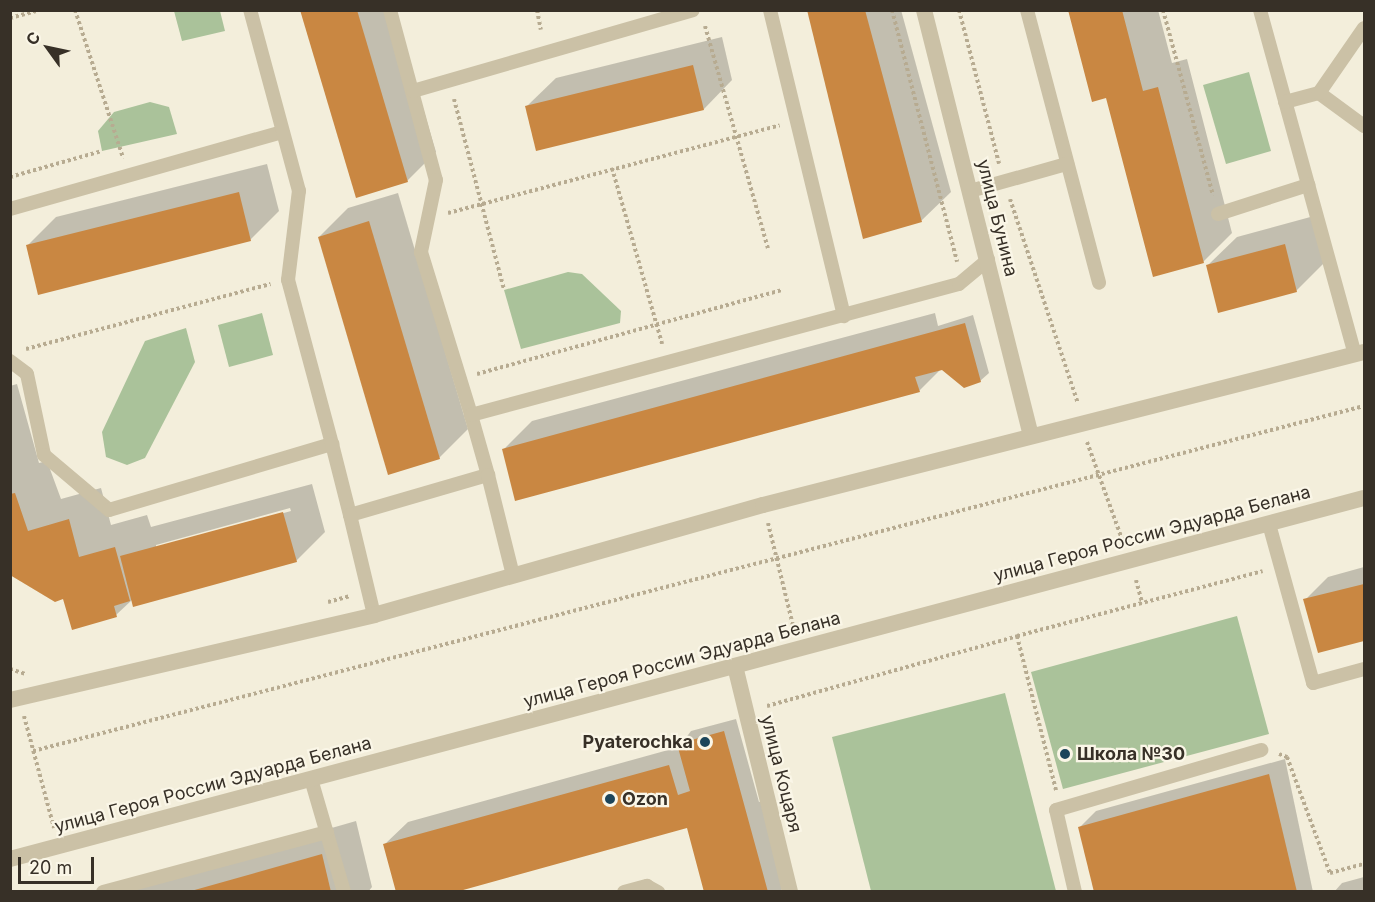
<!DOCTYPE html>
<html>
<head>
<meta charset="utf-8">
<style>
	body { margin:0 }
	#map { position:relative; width:1375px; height:902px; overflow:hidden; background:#f3eedb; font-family:Inter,sans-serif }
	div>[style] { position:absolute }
	.green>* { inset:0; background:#aac29a }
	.shadow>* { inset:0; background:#0003 }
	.building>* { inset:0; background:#c98742 }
	.path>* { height:4px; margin-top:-2px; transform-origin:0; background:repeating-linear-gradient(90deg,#b7ab91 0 3px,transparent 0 6px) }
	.service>* { height:14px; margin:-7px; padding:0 7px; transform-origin:7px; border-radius:7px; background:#cbc1a6 }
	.minor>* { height:16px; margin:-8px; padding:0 8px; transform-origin:8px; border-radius:8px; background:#cbc1a6 }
	.tertiary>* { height:16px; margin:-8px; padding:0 8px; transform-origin:8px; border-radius:8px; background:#cbc1a6 }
	.dots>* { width:16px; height:16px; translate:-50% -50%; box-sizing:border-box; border:3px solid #faf6e7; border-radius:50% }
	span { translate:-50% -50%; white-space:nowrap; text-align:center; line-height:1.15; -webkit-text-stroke:4.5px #faf6e7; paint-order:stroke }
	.street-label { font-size:18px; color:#373027 }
	.poi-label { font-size:18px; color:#373027; font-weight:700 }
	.right { translate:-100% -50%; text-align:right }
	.left { translate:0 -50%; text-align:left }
	.frame { position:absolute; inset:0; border:12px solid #373027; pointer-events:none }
	.north { position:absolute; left:18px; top:18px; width:60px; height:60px; -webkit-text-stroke:4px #faf6e7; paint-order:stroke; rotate:303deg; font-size:16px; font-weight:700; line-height:24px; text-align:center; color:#373027 }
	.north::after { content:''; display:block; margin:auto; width:21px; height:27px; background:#373027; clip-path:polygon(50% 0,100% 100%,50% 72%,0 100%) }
	.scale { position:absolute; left:18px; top:857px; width:76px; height:27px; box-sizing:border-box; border:3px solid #373027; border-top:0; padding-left:8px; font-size:18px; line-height:21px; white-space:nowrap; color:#373027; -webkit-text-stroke:4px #faf6e7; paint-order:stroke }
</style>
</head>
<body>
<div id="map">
	<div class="green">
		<div style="clip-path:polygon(174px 11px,220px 11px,225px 31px,182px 41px)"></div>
		<div style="clip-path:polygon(1249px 72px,1271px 151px,1226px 164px,1203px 85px)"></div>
		<div style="clip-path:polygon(150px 102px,169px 107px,177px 134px,102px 151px,98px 131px,114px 112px)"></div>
		<div style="clip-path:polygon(568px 272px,582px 274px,621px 311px,620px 323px,521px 349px,504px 290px)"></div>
		<div style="clip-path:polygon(262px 313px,273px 355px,229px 367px,218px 325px)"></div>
		<div style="clip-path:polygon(186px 328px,195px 362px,145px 458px,127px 465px,106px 457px,102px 432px,145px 341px)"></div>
		<div style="clip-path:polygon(1237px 616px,1269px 734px,1063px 789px,1031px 672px)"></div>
		<div style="clip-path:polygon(1005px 693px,1056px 891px,871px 891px,832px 737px)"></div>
	</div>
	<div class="shadow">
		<div style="clip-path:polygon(302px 10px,394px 10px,436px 152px,407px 181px)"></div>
		<div style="clip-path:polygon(809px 10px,901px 10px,951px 192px,922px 220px,864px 237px)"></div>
		<div style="clip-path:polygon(1069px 10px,1158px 10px,1172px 63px,1187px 59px,1232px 233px,1203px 262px,1107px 96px)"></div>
		<div style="clip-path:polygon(722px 37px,732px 80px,704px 109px,527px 106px,556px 78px)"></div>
		<div style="clip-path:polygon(267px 164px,279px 211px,250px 240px,27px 246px,56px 217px)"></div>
		<div style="clip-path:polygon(398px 193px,468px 429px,439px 458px,319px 237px,348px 208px)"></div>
		<div style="clip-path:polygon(1314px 216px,1325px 262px,1296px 291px,1208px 265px,1237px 237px)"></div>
		<div style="clip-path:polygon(935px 313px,938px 326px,973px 315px,989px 373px,980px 381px,941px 369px,919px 391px,503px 450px,532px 421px)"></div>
		<div style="clip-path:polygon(evenodd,17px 384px,39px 463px,47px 461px,61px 499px,101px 488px,111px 525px,147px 515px,151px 527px,312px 484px,325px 532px,296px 561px,133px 599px,116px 615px,10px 573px,10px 386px,17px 384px,290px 508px,291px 511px,156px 548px,156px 545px,290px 508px)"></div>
		<div style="clip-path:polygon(1364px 567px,1364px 639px,1319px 651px,1305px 600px,1328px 577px)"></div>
		<div style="clip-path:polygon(736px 719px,759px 802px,771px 798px,782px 892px,706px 892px,687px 825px,385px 844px,408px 822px,679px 747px,691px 731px)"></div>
		<div style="clip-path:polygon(1285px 759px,1313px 892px,1096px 892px,1080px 827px,1096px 811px)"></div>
		<div style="clip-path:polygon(356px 821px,372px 887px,368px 892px,108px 892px)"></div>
		<div style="clip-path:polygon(1364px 877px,1364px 892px,1334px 892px,1342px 883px)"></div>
	</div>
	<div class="building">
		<div style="clip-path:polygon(300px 10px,357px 10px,408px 182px,356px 198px)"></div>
		<div style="clip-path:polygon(807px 10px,865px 10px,922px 222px,863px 239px)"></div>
		<div style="clip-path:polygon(1068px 10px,1122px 10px,1143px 91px,1158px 87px,1204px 263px,1153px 277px,1106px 98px,1092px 102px)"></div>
		<div style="clip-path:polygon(693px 65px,704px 110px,536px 151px,525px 106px)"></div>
		<div style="clip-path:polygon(239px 192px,251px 241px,38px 295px,26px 245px)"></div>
		<div style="clip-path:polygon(369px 221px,440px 459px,388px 475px,318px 237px)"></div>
		<div style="clip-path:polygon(1285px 244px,1297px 292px,1218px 313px,1206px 265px)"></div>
		<div style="clip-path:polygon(965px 323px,981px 382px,964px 388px,942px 370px,915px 377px,920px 392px,515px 501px,502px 449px)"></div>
		<div style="clip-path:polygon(15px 493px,28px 531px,69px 519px,79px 557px,115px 547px,130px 601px,114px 606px,117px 617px,72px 630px,63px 599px,55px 602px,10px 575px,10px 494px)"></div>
		<div style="clip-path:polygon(283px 512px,297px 562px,133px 607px,120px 556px)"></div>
		<div style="clip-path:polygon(1364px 584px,1364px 641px,1318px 653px,1303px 599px)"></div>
		<div style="clip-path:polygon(724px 731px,768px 892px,704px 892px,687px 828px,456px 892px,396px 892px,383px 844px,669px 765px,678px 795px,690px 791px,677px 744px)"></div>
		<div style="clip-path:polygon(1269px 774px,1297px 892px,1094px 892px,1078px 827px)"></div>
		<div style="clip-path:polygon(322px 854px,331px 892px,191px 892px,191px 891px)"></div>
	</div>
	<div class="path">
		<div style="left:75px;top:10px;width:156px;rotate:72deg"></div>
		<div style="left:537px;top:10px;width:20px;rotate:79deg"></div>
		<div style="left:892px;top:10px;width:260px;rotate:75.5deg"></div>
		<div style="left:959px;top:10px;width:159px;rotate:75.4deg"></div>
		<div style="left:1163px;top:10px;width:192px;rotate:74.9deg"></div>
		<div style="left:10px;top:18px;width:30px;rotate:-15deg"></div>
		<div style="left:705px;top:26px;width:231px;rotate:74.2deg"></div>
		<div style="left:454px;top:99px;width:197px;rotate:75.3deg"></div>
		<div style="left:612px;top:168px;width:183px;rotate:74.1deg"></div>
		<div style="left:10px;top:177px;width:96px;rotate:-15.8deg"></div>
		<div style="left:1010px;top:199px;width:215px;rotate:71.6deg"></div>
		<div style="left:448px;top:213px;width:343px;rotate:-14.8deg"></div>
		<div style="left:26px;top:349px;width:253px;rotate:-14.9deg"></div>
		<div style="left:477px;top:374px;width:317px;rotate:-15.4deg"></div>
		<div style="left:1087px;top:442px;width:106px;rotate:70.2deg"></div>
		<div style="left:768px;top:523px;width:110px;rotate:76.3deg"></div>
		<div style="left:1136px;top:580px;width:24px;rotate:75deg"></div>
		<div style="left:328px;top:602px;width:23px;rotate:-15deg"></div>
		<div style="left:1017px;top:636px;width:254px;rotate:-14.8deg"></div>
		<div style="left:10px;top:669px;width:16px;rotate:18deg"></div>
		<div style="left:767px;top:706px;width:260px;rotate:-15.6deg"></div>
		<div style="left:1017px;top:636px;width:159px;rotate:75.8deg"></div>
		<div style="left:24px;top:716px;width:116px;rotate:75deg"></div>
		<div style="left:33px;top:751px;width:1375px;rotate:-14.53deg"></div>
		<div style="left:1279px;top:754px;width:9px;rotate:21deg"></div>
		<div style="left:1287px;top:757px;width:124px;rotate:69.7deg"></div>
		<div style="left:1330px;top:873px;width:35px;rotate:-15deg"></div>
	</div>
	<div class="service">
		<div style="left:390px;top:10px;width:176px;rotate:74.9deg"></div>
		<div style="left:436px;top:180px;width:74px;rotate:101.8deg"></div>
		<div style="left:421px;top:252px;width:170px;rotate:72.9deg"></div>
		<div style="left:770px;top:10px;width:315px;rotate:76.4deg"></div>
		<div style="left:1027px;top:10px;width:282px;rotate:75.2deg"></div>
		<div style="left:1260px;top:10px;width:357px;rotate:74.6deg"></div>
		<div style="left:413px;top:91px;width:291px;rotate:-16.1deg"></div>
		<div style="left:1319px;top:93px;width:56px;rotate:36.3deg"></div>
		<div style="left:1285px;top:102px;width:35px;rotate:-15deg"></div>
		<div style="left:1319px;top:93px;width:79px;rotate:-55.3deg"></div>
		<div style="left:970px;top:191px;width:101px;rotate:-15.6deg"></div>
		<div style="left:10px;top:209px;width:283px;rotate:-15.8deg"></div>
		<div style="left:1218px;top:214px;width:95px;rotate:-17.9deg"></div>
		<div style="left:10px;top:361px;width:21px;rotate:37deg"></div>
		<div style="left:27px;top:374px;width:83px;rotate:78.1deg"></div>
		<div style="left:44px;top:455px;width:85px;rotate:40.2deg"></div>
		<div style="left:109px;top:510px;width:233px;rotate:-16.5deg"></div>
		<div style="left:332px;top:444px;width:170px;rotate:-105deg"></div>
		<div style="left:288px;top:280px;width:90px;rotate:-83deg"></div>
		<div style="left:299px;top:191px;width:188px;rotate:-105.1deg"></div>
		<div style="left:332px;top:444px;width:73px;rotate:75.8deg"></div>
		<div style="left:350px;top:515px;width:144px;rotate:-16.2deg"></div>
		<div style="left:488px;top:475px;width:62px;rotate:-105.8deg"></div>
		<div style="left:471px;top:415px;width:505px;rotate:-15.03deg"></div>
		<div style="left:959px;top:284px;width:38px;rotate:-40deg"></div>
		<div style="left:488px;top:475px;width:103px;rotate:76deg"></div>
		<div style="left:350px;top:515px;width:103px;rotate:76.5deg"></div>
		<div style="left:1269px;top:524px;width:165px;rotate:74.5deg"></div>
		<div style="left:1313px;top:683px;width:53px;rotate:-15.4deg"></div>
		<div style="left:311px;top:779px;width:118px;rotate:73.7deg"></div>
		<div style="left:103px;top:892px;width:232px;rotate:-15deg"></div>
		<div style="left:624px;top:892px;width:24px;rotate:-15deg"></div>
		<div style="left:647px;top:886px;width:13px;rotate:29deg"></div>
		<div style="left:1075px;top:892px;width:84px;rotate:-103deg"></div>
		<div style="left:1056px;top:810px;width:214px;rotate:-16.3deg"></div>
	</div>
	<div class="minor">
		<div style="left:924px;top:10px;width:439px;rotate:75.9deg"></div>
		<div style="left:735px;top:666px;width:233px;rotate:76.3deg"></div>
	</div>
	<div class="tertiary">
		<div style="left:10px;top:700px;width:374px;rotate:-13.1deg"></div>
		<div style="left:374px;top:615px;width:404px;rotate:-15.8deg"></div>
		<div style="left:763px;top:505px;width:620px;rotate:-14.28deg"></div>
		<div style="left:10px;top:859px;width:1401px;rotate:-14.93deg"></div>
	</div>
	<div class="dots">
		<div style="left:705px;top:742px;background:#1c455a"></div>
		<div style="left:1065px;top:754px;background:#1c455a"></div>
		<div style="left:610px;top:799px;background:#1c455a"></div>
	</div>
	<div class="street-label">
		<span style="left:997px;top:218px;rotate:76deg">улица Бунина</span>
		<span style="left:1152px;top:534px;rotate:-15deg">улица Героя России Эдуарда Белана</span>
		<span style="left:682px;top:660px;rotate:-15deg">улица Героя России Эдуарда Белана</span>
		<span style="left:781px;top:774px;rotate:76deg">улица Коцаря</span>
		<span style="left:213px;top:785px;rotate:-15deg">улица Героя России Эдуарда Белана</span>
	</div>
	<div class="poi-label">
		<span class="right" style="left:693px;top:742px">Pyaterochka</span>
		<span class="left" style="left:1077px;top:754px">Школа №30</span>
		<span class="left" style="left:622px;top:799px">Ozon</span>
	</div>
	<div class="frame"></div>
	<div class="north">С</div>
	<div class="scale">20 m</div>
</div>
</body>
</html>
